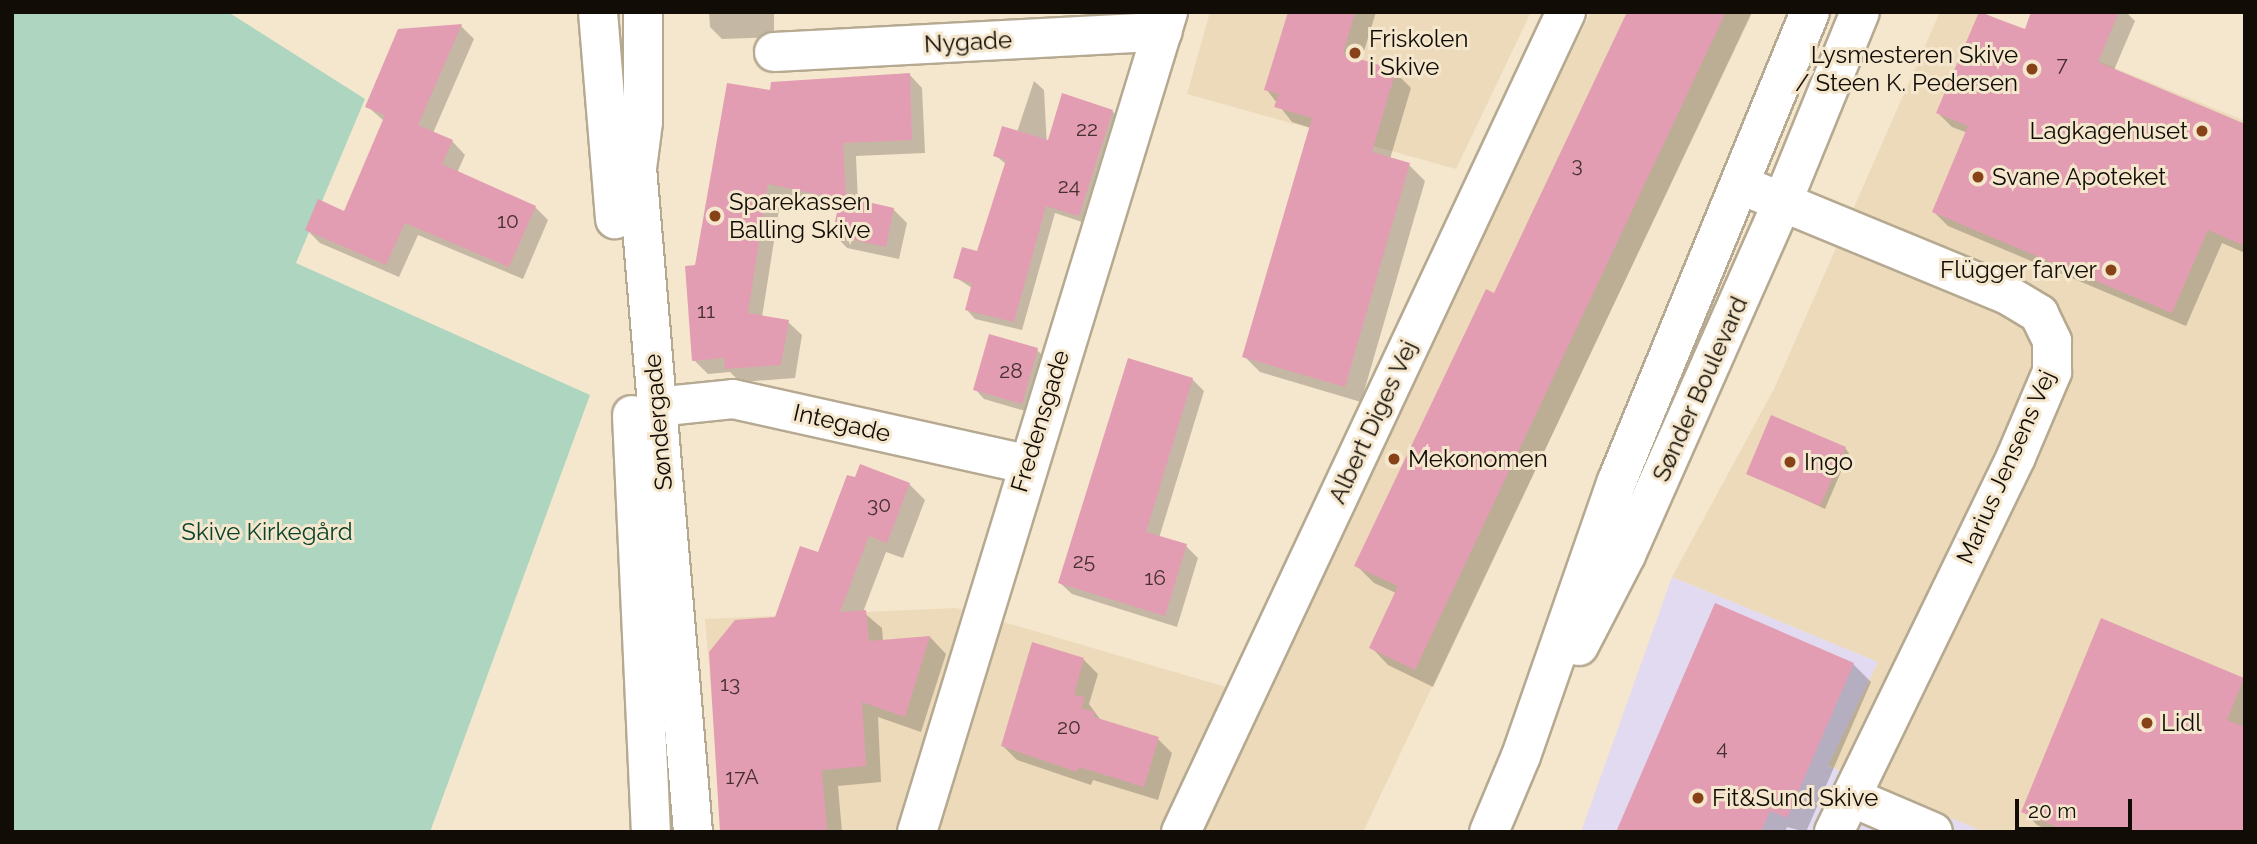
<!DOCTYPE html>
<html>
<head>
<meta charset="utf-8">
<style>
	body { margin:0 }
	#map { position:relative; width:2257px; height:844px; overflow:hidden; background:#f5e7cd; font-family:Raleway,sans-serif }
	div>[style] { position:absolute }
	.built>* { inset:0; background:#ecdaba }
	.industrial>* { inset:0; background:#e2daf0 }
	.green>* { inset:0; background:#add5bf }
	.shadow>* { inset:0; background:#0003 }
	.building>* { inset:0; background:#e39db2 }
	.roads { filter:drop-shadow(2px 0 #b6a991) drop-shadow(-2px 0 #b6a991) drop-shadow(0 2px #b6a991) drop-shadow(0 -2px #b6a991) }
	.minor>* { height:38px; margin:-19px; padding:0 19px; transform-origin:19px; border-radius:19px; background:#fff }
	.dots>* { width:19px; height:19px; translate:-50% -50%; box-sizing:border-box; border:4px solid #f5e7cd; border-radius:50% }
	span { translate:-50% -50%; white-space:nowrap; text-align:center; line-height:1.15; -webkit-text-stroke:6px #f5e7cd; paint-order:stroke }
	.number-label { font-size:21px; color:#463030 }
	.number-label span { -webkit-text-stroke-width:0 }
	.poi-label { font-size:24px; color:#110c05 }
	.left { translate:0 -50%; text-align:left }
	.right { translate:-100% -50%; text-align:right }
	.street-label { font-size:24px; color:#110c05 }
	.park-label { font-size:24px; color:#09432b }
	.frame { position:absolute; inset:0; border:14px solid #110c05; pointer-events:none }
	.scale { position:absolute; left:2015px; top:799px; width:117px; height:32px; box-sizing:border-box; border:4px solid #110c05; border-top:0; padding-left:9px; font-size:21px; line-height:24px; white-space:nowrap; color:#110c05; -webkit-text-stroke:5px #f5e7cd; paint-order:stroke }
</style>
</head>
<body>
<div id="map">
	<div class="built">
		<div style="clip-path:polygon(1210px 12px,1531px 12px,1456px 169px,1187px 94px)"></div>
		<div style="clip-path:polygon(1591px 12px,1753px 12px,1363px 832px,723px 832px,705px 619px,956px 608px,1253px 695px)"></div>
		<div style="clip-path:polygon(1940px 12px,1978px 12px,2245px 121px,2245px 832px,1984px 832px,1827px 765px,1878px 662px,1672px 577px,1774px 389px)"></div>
	</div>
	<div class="industrial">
		<div style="clip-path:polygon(1672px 577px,1878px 662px,1828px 766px,1984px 832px,1581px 832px)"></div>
	</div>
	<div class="green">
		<div style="clip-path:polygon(12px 12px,228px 12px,365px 99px,296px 263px,590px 395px,430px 832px,12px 832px)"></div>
	</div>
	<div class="shadow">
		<div style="clip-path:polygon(709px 12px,774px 12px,774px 37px,722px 39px,710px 27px)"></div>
		<div style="clip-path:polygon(1290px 12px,1376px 12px,1361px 61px,1395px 72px,1411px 88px,1390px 159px,1409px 165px,1425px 181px,1361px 402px,1260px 372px,1244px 356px,1311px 128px,1292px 122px,1266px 89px)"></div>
		<div style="clip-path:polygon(1628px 12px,1752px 12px,1433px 687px,1388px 665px,1371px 647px,1396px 593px,1374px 583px,1356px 565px,1495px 296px)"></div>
		<div style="clip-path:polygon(1981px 12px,2025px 31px,2033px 12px,2126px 12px,2135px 21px,2114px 70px,2245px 125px,2245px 253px,2222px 243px,2186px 326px,1948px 226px,1934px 212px,1968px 133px,1952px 127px,1938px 113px)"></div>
		<div style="clip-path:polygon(461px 26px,474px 39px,433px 133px,452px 141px,465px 155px,457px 173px,535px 207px,548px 220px,523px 279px,418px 235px,399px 277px,320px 243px,307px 230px,345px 213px,384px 121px,367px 106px,399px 30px)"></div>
		<div style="clip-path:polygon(909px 74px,922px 88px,925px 153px,856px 156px,858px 202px,893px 209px,907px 223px,899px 259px,847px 248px,834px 234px,840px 209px,781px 197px,762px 317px,788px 322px,802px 335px,795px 378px,740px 382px,730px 372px,708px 374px,694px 360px,697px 267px,771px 92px)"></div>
		<div style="clip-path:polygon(1034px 81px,1044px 90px,1047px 147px,1112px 111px,1121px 120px,1088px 224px,1055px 213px,1022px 330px,975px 319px,967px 310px,972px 288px,955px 277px,978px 254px,1007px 165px,995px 155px,1017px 132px)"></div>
		<div style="clip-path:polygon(1037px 350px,1047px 360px,1032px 413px,984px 399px,975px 389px)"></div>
		<div style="clip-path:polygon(1192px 379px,1204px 391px,1159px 538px,1186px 546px,1198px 558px,1177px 627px,1072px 594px,1060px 583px)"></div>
		<div style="clip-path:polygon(1845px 448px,1849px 453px,1825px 509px,1748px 473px)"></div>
		<div style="clip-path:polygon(909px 484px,925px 500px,903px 558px,886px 552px,863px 612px,882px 628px,883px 641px,930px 637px,946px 654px,921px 732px,878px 717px,881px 782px,838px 786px,842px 832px,723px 832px,776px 619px,819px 554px)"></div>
		<div style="clip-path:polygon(2102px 621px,2245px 681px,2245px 832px,2052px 832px,2037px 825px,2023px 811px)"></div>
		<div style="clip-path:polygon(1033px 644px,1084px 660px,1098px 674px,1089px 704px,1102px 722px,1158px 739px,1172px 753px,1158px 800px,1093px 780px,1091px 785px,1017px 760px,1003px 746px)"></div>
		<div style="clip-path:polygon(1853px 664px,1871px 682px,1806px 832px,1787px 827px,1785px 832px,1618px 832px)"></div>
	</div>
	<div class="building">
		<div style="clip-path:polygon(1288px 12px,1355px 12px,1343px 54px,1396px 70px,1372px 152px,1410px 163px,1345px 387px,1242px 357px,1312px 118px,1274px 107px,1279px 94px,1264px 90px)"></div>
		<div style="clip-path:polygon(1627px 12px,1726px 12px,1415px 670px,1369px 648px,1398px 586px,1354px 566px,1486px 289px,1494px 293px)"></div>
		<div style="clip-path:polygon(1979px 12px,2025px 29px,2031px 12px,2119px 12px,2098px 62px,2245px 124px,2245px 246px,2208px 230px,2172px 313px,1932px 212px,1968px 126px,1936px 113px)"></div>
		<div style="clip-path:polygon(462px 24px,418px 125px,453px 140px,442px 164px,536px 206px,509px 267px,405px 223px,386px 265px,305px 230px,318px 199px,344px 211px,385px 115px,365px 107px,398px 29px)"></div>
		<div style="clip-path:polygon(910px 73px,912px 140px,843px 143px,846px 197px,894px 208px,886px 247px,832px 235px,840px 199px,768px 184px,748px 313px,789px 320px,781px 365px,725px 369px,724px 358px,692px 361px,685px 266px,695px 265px,727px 83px,770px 90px,771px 82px)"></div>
		<div style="clip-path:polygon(1062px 93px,1113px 110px,1079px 216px,1046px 206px,1014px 322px,965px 310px,972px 283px,953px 278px,962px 247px,977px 251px,1006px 160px,993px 156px,1002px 126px,1048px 140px)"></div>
		<div style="clip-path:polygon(989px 334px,1038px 348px,1022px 404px,973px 390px)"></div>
		<div style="clip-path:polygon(1128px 358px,1193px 378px,1146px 532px,1187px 544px,1165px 616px,1058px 583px)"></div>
		<div style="clip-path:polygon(1771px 415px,1846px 447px,1820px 506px,1746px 474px)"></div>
		<div style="clip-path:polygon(860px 464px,910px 483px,887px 543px,869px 536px,840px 612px,866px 610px,869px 641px,930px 636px,905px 717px,862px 702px,866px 766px,822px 770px,827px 832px,720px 832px,709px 652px,735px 620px,775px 617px,800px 546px,818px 552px,847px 475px,855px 477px)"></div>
		<div style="clip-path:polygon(1715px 603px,1854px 663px,1787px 818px,1770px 811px,1761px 832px,1616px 832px)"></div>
		<div style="clip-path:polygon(2101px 618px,2244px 678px,2227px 720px,2245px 727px,2245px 832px,2069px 832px,2021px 812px)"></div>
		<div style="clip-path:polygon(1032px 642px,1084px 658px,1074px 695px,1085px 697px,1081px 708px,1095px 712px,1094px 717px,1159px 737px,1144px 787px,1079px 767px,1077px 772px,1001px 746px)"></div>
	</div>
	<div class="roads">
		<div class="minor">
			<div style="left:598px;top:12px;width:208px;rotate:85.3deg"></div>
			<div style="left:643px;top:12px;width:110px;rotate:90deg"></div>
			<div style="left:643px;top:122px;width:46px;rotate:97.4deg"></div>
			<div style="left:637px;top:168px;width:666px;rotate:85.18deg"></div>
			<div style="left:774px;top:52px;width:389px;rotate:-3deg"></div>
			<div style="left:1741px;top:185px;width:287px;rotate:22.4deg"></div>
			<div style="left:2006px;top:294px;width:39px;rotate:31deg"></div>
			<div style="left:2039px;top:314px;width:30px;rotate:64deg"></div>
			<div style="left:2052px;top:341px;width:31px;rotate:90deg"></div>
			<div style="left:2052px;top:372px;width:92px;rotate:113deg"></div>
			<div style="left:2016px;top:457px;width:417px;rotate:115.9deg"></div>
			<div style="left:656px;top:407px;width:77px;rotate:-5.9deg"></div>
			<div style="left:733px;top:399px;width:300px;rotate:12.5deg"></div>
			<div style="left:632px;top:415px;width:417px;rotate:87.4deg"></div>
			<div style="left:1579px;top:646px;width:102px;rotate:-62.7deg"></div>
			<div style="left:1626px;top:555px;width:385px;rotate:-66.1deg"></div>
			<div style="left:1782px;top:203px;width:206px;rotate:-67.8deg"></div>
			<div style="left:1851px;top:797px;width:89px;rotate:23.1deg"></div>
			<div style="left:917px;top:832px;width:858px;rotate:-72.98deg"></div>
			<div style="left:1181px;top:832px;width:906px;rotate:-64.85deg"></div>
			<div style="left:1489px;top:832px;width:82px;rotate:-67.2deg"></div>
			<div style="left:1521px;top:756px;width:291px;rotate:-70.8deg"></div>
			<div style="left:1617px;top:481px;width:507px;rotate:-67.63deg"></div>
		</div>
	</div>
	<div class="dots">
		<div style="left:1355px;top:53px;background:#874218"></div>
		<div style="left:2032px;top:69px;background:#874218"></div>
		<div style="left:2202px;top:131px;background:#874218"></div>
		<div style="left:1978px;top:177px;background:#874218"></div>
		<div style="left:715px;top:216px;background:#874218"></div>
		<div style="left:2111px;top:270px;background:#874218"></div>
		<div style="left:1394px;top:459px;background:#874218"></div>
		<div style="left:1790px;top:462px;background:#874218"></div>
		<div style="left:2147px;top:723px;background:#874218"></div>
		<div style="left:1698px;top:798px;background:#874218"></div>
	</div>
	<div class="number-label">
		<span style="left:2062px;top:64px">7</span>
		<span style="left:1087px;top:129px">22</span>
		<span style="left:1577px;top:165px">3</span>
		<span style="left:1069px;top:186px">24</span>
		<span style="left:508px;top:221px">10</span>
		<span style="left:706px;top:311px">11</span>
		<span style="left:1011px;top:371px">28</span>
		<span style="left:879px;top:505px">30</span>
		<span style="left:1084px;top:561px">25</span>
		<span style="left:1155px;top:578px">16</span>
		<span style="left:730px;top:684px">13</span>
		<span style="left:1069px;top:727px">20</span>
		<span style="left:1722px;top:748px">4</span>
		<span style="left:742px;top:777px">17A</span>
	</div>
	<div class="poi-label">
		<span class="left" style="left:1369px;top:53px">Friskolen<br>i Skive</span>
		<span class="right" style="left:2018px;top:69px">Lysmesteren Skive<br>/ Steen K. Pedersen</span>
		<span class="right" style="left:2188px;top:131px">Lagkagehuset</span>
		<span class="left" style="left:1992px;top:177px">Svane Apoteket</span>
		<span class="left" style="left:729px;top:216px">Sparekassen<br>Balling Skive</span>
		<span class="right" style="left:2097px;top:270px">Flügger farver</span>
		<span class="left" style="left:1408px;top:459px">Mekonomen</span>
		<span class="left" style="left:1804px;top:462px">Ingo</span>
		<span class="left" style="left:2161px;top:723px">Lidl</span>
		<span class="left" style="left:1712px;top:798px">Fit&amp;Sund Skive</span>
	</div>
	<div class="street-label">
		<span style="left:968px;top:42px;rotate:-3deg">Nygade</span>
		<span style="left:1700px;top:389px;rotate:-66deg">Sønder Boulevard</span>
		<span style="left:1040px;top:421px;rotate:-73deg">Fredensgade</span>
		<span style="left:658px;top:422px;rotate:-95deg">Søndergade</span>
		<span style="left:1373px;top:422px;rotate:-65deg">Albert Diges Vej</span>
		<span style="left:842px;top:423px;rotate:13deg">Integade</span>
		<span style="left:2006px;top:467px;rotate:-66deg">Marius Jensens Vej</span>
	</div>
	<div class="park-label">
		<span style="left:267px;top:532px">Skive Kirkegård</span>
	</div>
	<div class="frame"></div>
	<div class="scale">20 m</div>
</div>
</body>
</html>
